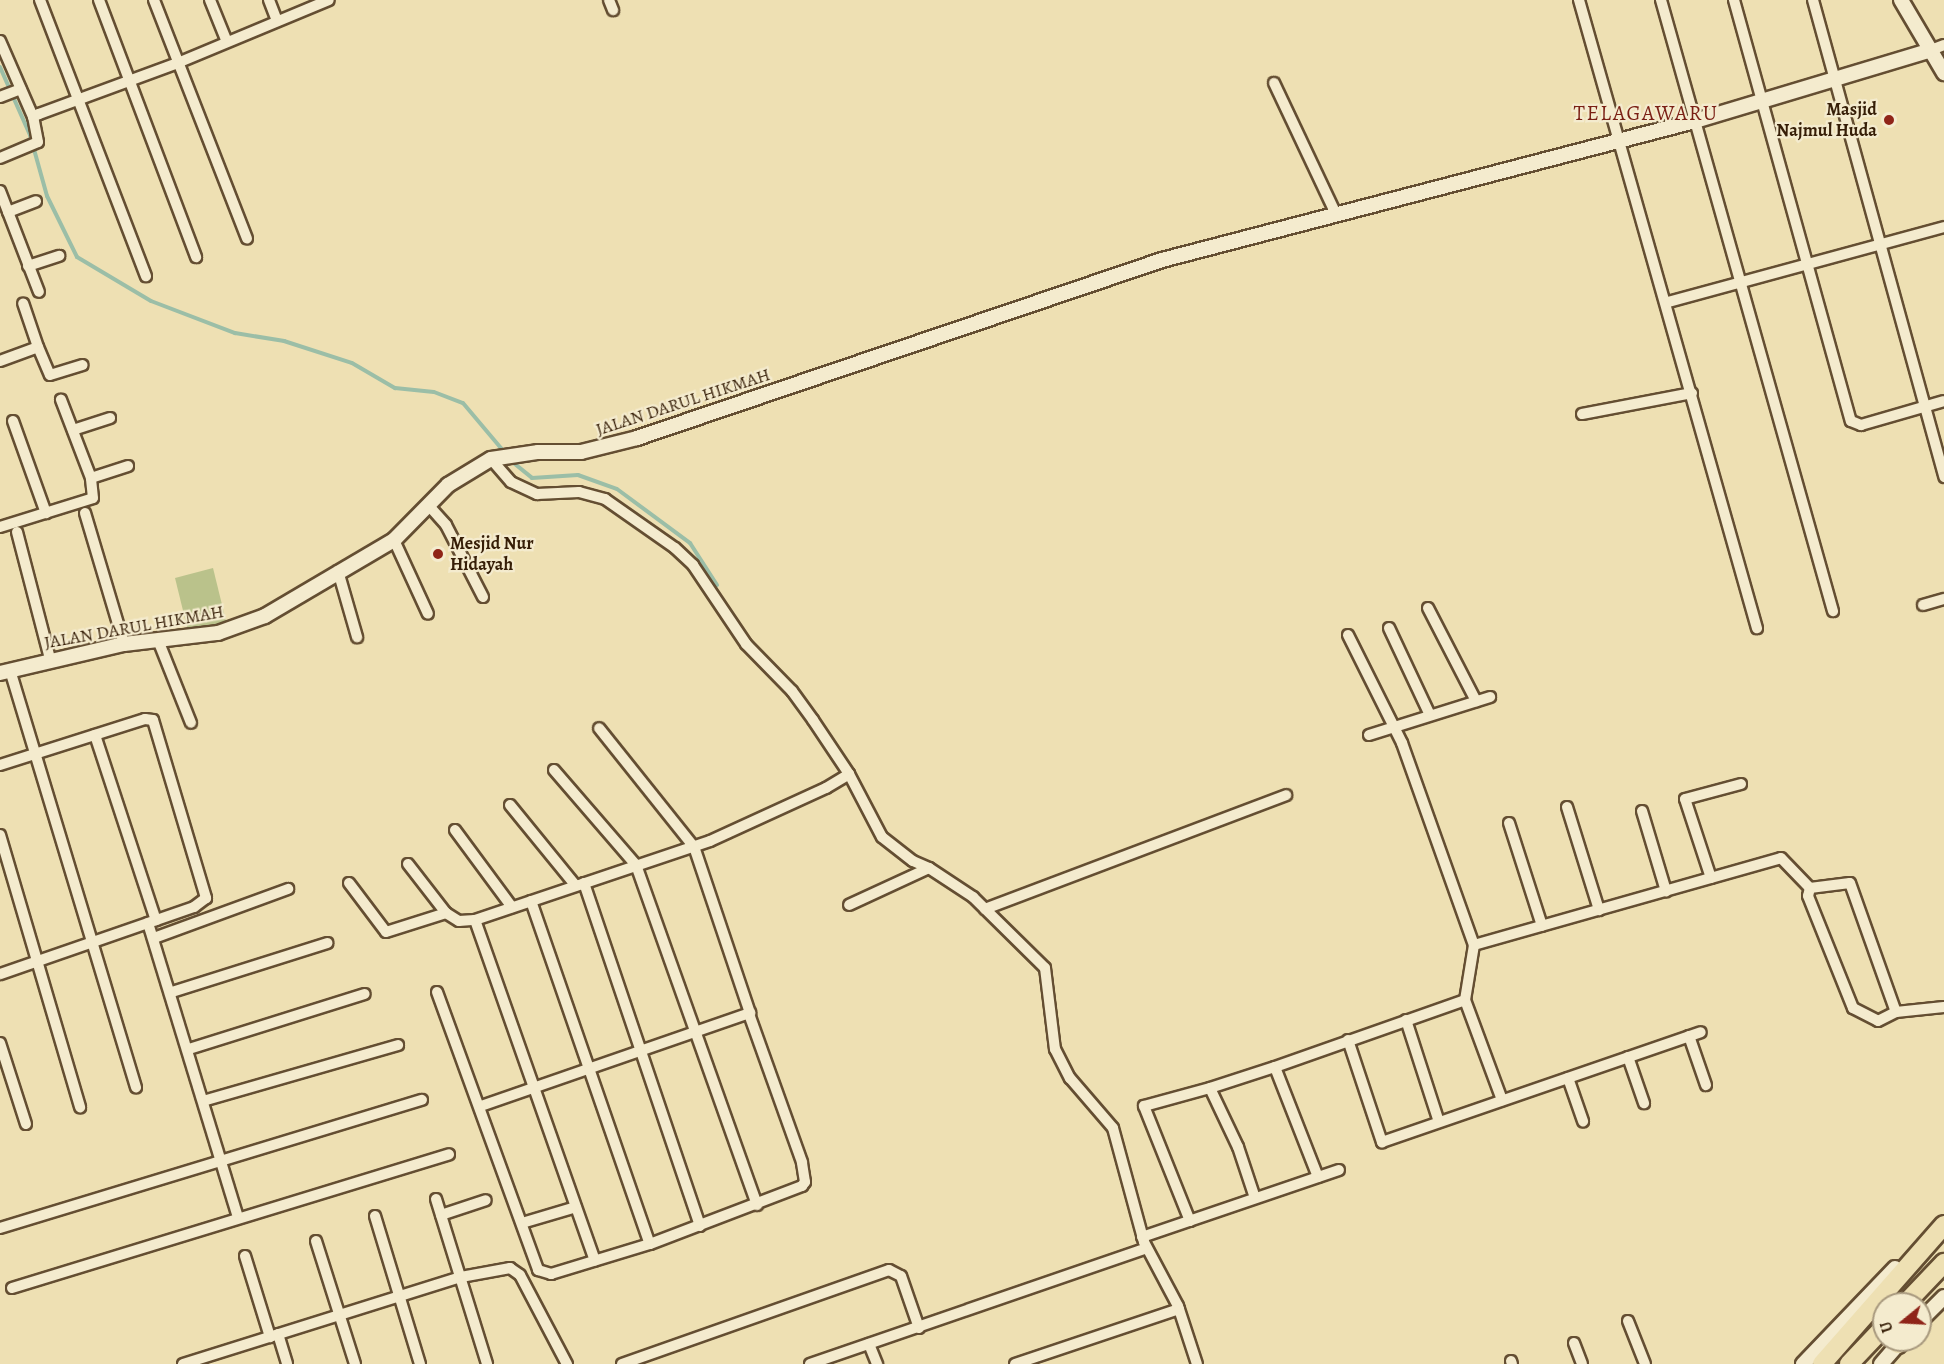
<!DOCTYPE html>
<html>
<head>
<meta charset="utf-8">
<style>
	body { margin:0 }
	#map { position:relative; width:1944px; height:1364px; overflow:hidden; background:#eee0b3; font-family:Alegreya,serif }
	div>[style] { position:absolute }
	.green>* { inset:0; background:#bac28b }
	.stream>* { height:4px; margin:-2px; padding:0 2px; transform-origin:2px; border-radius:2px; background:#9bbea7 }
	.roads { filter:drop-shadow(2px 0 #644e32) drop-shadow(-2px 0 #644e32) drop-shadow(0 2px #644e32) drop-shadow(0 -2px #644e32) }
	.minor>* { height:10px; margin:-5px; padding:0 5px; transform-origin:5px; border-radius:5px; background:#f4ebce }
	.tertiary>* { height:14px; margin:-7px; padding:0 7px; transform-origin:7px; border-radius:7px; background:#f4ebce }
	.trunk>* { height:18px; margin:-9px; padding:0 9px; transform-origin:9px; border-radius:9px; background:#eee0b3 }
	.dots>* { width:16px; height:16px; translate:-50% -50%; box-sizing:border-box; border:3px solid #f4ebce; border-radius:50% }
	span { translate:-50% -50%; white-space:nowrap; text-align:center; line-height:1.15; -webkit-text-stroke:4.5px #f4ebce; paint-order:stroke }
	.poi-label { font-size:18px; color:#361e07; font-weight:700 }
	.right { translate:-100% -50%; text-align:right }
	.left { translate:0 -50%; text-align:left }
	.street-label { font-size:18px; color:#361e07 }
	.quarter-label { font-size:21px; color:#7a1f14; letter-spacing:1.5px }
	.north { position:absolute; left:1872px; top:1292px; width:60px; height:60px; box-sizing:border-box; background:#f4ebce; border:2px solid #a8997e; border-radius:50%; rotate:252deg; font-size:16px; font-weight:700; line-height:24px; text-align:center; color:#361e07 }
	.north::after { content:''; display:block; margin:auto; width:21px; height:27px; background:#8f2418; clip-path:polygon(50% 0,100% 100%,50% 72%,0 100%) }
</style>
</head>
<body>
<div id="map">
	<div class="green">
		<div style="clip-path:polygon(213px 568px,227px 625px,189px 635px,175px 578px)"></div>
	</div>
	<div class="stream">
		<div style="left:0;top:67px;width:74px;rotate:66.2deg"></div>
		<div style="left:30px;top:135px;width:63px;rotate:74.4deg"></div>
		<div style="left:47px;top:196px;width:68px;rotate:63.8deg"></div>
		<div style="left:77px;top:257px;width:86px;rotate:30.7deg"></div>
		<div style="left:151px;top:301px;width:90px;rotate:20.9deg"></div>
		<div style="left:235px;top:333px;width:50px;rotate:9.3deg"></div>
		<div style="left:284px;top:341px;width:71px;rotate:17.9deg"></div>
		<div style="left:352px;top:363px;width:50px;rotate:30.2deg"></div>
		<div style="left:395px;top:388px;width:39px;rotate:6deg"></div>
		<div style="left:434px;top:392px;width:31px;rotate:21deg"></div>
		<div style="left:463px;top:403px;width:67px;rotate:49.9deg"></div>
		<div style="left:510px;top:460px;width:28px;rotate:39deg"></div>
		<div style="left:532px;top:478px;width:46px;rotate:-3.7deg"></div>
		<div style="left:578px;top:475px;width:41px;rotate:19.7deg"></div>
		<div style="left:617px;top:489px;width:91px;rotate:36.5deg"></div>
		<div style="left:690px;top:543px;width:50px;rotate:57.3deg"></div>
	</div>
	<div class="roads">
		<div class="minor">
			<div style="left:40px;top:0;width:296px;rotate:69deg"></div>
			<div style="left:99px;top:0;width:275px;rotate:69.3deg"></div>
			<div style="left:154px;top:0;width:256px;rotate:68.7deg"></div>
			<div style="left:210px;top:0;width:45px;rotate:68deg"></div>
			<div style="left:269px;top:0;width:22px;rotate:69deg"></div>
			<div style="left:609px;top:0;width:11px;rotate:68deg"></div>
			<div style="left:1579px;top:0;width:653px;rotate:74.18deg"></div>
			<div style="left:1661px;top:0;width:635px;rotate:74.28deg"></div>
			<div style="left:1734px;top:0;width:437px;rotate:74.5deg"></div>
			<div style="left:1851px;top:421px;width:11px;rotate:22deg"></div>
			<div style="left:1861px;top:425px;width:86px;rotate:-16.1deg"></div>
			<div style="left:1813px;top:0;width:495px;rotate:74.6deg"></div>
			<div style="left:0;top:41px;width:83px;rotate:66.5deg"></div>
			<div style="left:1931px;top:50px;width:14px;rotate:-21deg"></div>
			<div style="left:1274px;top:83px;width:145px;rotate:64.7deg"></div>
			<div style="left:0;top:97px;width:22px;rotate:-21deg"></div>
			<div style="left:0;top:158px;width:41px;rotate:-22.8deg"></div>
			<div style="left:38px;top:142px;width:25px;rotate:-101deg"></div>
			<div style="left:33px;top:117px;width:7px;rotate:-27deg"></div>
			<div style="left:39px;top:114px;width:150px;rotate:-20.2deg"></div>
			<div style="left:180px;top:62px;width:161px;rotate:-22.6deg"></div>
			<div style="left:0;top:191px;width:108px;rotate:68.9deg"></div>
			<div style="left:8px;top:212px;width:30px;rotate:-21deg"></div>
			<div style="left:28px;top:266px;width:33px;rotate:-18deg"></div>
			<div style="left:1668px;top:302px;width:286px;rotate:-15.2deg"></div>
			<div style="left:38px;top:347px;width:30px;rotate:67deg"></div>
			<div style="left:50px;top:375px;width:34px;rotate:-17deg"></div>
			<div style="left:0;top:361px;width:40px;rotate:-20.2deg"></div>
			<div style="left:38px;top:347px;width:46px;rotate:-108.8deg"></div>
			<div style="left:1582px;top:414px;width:112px;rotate:-10.8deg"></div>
			<div style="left:13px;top:421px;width:98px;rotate:70.3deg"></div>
			<div style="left:73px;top:430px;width:39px;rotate:-18deg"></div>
			<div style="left:491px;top:459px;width:30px;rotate:49deg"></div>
			<div style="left:511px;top:482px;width:29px;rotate:25deg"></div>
			<div style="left:537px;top:494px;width:42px;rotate:-2.7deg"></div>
			<div style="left:579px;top:492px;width:27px;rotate:15deg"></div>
			<div style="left:605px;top:499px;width:85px;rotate:35deg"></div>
			<div style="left:675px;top:548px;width:25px;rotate:43deg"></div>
			<div style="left:693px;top:565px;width:95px;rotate:56.1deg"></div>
			<div style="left:746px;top:644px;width:66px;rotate:45.6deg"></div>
			<div style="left:792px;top:691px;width:36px;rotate:54deg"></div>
			<div style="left:813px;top:720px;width:65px;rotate:56.3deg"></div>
			<div style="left:849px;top:774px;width:71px;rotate:62.4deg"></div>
			<div style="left:882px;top:837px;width:39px;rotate:38deg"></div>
			<div style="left:913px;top:861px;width:17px;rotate:24deg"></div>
			<div style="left:929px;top:868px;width:88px;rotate:155.2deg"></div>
			<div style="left:91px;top:478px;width:39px;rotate:-18deg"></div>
			<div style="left:430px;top:507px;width:24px;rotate:48deg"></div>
			<div style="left:446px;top:525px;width:81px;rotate:62.8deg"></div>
			<div style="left:85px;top:513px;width:137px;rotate:73.4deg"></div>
			<div style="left:0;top:527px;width:97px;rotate:-17.3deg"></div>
			<div style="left:93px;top:498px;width:20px;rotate:-96deg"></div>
			<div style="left:91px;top:478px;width:84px;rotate:-111deg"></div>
			<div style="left:17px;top:532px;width:131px;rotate:75.4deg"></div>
			<div style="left:394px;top:540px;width:81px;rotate:65.3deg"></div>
			<div style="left:338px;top:571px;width:69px;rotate:73.9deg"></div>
			<div style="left:1923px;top:605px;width:22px;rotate:-16deg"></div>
			<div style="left:1428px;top:608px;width:105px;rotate:62.7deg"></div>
			<div style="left:1389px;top:628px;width:96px;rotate:64.8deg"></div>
			<div style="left:1348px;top:635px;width:121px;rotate:63.4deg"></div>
			<div style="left:1402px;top:743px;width:214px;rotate:70.4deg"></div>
			<div style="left:1474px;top:945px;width:319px;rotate:-15.8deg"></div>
			<div style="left:1781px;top:858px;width:42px;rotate:46deg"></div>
			<div style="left:1810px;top:888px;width:8px;rotate:104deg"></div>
			<div style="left:1808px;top:896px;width:121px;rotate:68.1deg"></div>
			<div style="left:1853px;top:1008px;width:28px;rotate:27deg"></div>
			<div style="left:1878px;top:1021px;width:20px;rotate:-27deg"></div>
			<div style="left:1896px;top:1012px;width:48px;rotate:-5.9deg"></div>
			<div style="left:158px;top:640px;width:89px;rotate:68.3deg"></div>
			<div style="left:10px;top:670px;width:436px;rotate:73.2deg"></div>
			<div style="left:95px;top:735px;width:195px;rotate:71.8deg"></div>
			<div style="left:1369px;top:735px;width:127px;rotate:-17.4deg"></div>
			<div style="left:0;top:765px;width:152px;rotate:-17.6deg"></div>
			<div style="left:145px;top:719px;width:8px;rotate:7deg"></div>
			<div style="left:153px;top:720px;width:186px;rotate:73.4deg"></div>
			<div style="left:206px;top:898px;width:15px;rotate:143deg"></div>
			<div style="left:194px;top:907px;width:205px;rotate:160.9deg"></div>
			<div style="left:554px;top:770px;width:125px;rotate:49.2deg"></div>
			<div style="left:636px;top:865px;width:361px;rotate:70.4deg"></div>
			<div style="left:510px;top:805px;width:104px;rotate:50.8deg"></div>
			<div style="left:1567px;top:807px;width:108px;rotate:72.7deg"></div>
			<div style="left:1642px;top:811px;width:84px;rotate:73.3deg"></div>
			<div style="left:1509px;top:823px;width:108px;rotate:72.2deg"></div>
			<div style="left:455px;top:830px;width:96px;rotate:53.5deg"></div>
			<div style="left:0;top:835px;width:284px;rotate:73.6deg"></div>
			<div style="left:408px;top:864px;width:62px;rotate:52.2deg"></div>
			<div style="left:929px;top:868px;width:53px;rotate:33.4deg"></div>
			<div style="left:973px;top:897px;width:101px;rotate:44.6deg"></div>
			<div style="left:1045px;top:968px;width:82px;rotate:83deg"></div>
			<div style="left:1055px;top:1049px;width:33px;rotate:63deg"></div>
			<div style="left:1070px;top:1078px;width:66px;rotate:49.3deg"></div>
			<div style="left:1113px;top:1128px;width:118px;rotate:74.8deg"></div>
			<div style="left:1144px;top:1242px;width:72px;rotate:62deg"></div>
			<div style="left:1178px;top:1306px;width:61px;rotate:71.9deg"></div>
			<div style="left:1711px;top:878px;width:83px;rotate:-108.2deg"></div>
			<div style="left:1685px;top:799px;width:58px;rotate:-15deg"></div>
			<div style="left:349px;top:883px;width:61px;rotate:52.9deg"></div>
			<div style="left:386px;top:932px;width:63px;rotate:-17.6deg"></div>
			<div style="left:446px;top:913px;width:15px;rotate:32deg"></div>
			<div style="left:459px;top:921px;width:16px;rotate:-4deg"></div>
			<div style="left:475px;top:920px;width:248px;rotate:-18.6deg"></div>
			<div style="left:710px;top:841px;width:128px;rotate:-24.6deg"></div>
			<div style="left:826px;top:788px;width:27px;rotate:-31deg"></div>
			<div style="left:584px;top:883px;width:362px;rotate:71.3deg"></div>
			<div style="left:1810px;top:888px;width:40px;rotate:-7.1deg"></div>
			<div style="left:1850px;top:883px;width:137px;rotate:70.4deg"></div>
			<div style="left:531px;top:901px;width:363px;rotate:70.9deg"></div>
			<div style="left:985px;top:909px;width:322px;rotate:-20.7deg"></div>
			<div style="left:475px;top:920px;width:361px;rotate:70.6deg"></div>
			<div style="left:148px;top:923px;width:307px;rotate:73deg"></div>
			<div style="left:154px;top:938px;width:143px;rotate:-20.1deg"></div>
			<div style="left:172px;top:992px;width:163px;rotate:-17.5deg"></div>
			<div style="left:437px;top:992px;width:296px;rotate:70deg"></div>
			<div style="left:538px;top:1270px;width:14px;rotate:17deg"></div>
			<div style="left:551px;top:1274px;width:103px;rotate:-16.9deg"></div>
			<div style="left:650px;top:1244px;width:163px;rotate:-20.9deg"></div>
			<div style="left:802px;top:1186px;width:5px;rotate:-53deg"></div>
			<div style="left:805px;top:1182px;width:20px;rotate:-99deg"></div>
			<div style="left:802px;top:1162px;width:157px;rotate:-109.7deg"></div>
			<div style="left:1465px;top:1000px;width:107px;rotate:69.7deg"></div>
			<div style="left:1406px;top:1020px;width:107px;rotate:72.1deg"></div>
			<div style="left:1689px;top:1036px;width:52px;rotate:70.9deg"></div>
			<div style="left:1348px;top:1040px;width:108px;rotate:71.6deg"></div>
			<div style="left:1382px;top:1142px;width:337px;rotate:-19deg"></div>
			<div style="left:0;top:1043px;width:85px;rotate:72.2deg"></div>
			<div style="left:189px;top:1049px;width:184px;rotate:-17.4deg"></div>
			<div style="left:1628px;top:1057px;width:49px;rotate:70.8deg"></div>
			<div style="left:1568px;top:1078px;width:46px;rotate:70.8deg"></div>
			<div style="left:203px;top:1101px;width:203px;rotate:-16deg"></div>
			<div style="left:481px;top:1106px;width:285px;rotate:-19.1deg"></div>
			<div style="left:750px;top:1013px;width:175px;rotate:-108.6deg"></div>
			<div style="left:694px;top:847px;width:152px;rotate:-128.6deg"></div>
			<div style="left:1318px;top:1177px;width:118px;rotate:-111.4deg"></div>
			<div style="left:1275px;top:1067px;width:201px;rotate:-19.4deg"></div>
			<div style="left:1465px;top:1000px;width:56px;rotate:-80.7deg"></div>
			<div style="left:1255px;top:1198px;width:54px;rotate:-108.4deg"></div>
			<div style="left:1238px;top:1147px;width:65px;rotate:-115.4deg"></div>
			<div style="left:1210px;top:1088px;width:68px;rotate:-17.9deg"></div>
			<div style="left:436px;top:1199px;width:173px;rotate:72.8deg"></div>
			<div style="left:441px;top:1215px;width:47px;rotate:-18.4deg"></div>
			<div style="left:375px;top:1216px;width:155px;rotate:73.1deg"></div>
			<div style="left:1190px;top:1221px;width:124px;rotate:-111.8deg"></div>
			<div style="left:1144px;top:1106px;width:68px;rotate:-15.3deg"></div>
			<div style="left:522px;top:1223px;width:56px;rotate:-16.5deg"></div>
			<div style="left:0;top:1228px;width:441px;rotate:-16.9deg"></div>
			<div style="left:1142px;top:1237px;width:208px;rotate:-18.8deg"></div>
			<div style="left:316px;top:1241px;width:129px;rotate:72.4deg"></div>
			<div style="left:245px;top:1256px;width:85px;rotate:72.8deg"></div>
			<div style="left:12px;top:1288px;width:457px;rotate:-17deg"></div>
			<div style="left:1628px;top:1321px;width:46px;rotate:68.4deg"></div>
			<div style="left:278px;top:1334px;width:31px;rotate:73deg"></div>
			<div style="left:1574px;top:1343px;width:22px;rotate:69deg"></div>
			<div style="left:869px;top:1344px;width:22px;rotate:68deg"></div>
			<div style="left:1511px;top:1361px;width:3px;rotate:72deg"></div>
			<div style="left:183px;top:1364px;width:291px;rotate:-17.4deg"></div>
			<div style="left:461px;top:1277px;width:50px;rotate:-10.4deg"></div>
			<div style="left:510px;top:1268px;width:12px;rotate:35deg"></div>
			<div style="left:520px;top:1275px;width:101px;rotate:62.2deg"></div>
			<div style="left:622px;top:1364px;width:283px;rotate:-19.4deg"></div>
			<div style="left:889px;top:1270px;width:13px;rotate:27deg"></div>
			<div style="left:901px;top:1276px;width:55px;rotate:70.9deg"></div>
			<div style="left:810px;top:1364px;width:355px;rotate:-19deg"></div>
			<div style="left:1015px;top:1364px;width:173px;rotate:-18.5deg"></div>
		</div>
		<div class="tertiary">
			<div style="left:1901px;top:0;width:85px;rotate:59.5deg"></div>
			<div style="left:0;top:673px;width:127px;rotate:-13.2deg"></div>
			<div style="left:124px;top:644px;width:95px;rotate:-6.7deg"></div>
			<div style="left:218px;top:633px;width:50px;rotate:-19.9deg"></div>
			<div style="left:265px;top:616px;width:150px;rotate:-30.5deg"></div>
			<div style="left:394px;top:540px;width:77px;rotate:-45.5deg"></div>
			<div style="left:448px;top:485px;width:50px;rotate:-31.2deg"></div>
			<div style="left:491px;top:459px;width:48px;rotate:-8.5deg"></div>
			<div style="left:538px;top:452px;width:43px"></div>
			<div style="left:581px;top:452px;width:58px;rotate:-14deg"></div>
			<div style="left:637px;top:438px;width:554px;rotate:-18.73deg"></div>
			<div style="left:1162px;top:260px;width:551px;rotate:-14.62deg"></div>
			<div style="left:1695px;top:121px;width:246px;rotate:-16.7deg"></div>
			<div style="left:1920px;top:1321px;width:34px;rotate:-45deg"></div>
			<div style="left:1803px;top:1364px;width:133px;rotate:-46.2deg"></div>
			<div style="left:1881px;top:1364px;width:32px;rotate:-49deg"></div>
		</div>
		<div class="trunk">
			<div style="left:1905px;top:1304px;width:57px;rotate:-46.4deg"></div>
			<div style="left:1898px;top:1344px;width:4px;rotate:-76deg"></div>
			<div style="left:1822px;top:1364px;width:185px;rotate:-48.7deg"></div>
			<div style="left:1849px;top:1364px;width:51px;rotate:-46.6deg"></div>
		</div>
	</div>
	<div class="dots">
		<div style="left:1889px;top:120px;background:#8f2418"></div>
		<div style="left:438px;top:554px;background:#8f2418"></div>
	</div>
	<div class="poi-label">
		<span class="right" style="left:1877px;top:120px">Masjid<br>Najmul Huda</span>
		<span class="left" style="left:450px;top:554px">Mesjid Nur<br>Hidayah</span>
	</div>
	<div class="street-label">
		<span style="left:683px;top:402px;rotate:-18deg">JALAN DARUL HIKMAH</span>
		<span style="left:134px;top:627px;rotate:-10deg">JALAN DARUL HIKMAH</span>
	</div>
	<div class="quarter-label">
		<span style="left:1646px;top:113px">TELAGAWARU</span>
	</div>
	<div class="north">U</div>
</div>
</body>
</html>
